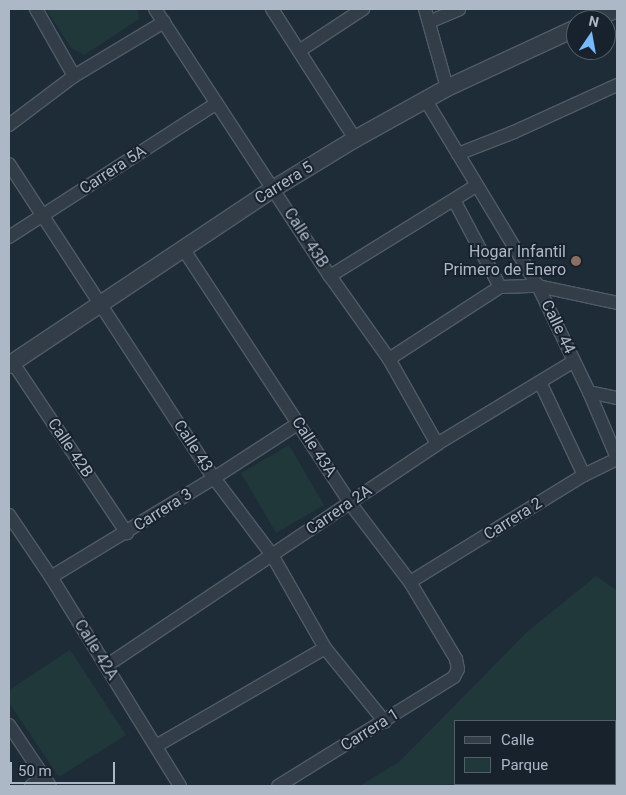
<!DOCTYPE html>
<html>
<head>
<meta charset="utf-8">
<style>
	body { margin:0 }
	#map { position:relative; width:626px; height:795px; overflow:hidden; background:#1e2c38; font-family:Roboto,sans-serif }
	div>[style] { position:absolute }
	.green>* { inset:0; background:#203839 }
	.roads { filter:drop-shadow(1px 0 #4f5b66) drop-shadow(-1px 0 #4f5b66) drop-shadow(0 1px #4f5b66) drop-shadow(0 -1px #4f5b66) }
	.minor>* { height:12px; margin:-6px; padding:0 6px; transform-origin:6px; border-radius:6px; background:#323d48 }
	.tertiary>* { height:16px; margin:-8px; padding:0 8px; transform-origin:8px; border-radius:8px; background:#323d48 }
	.dots>* { width:14px; height:14px; translate:-50% -50%; box-sizing:border-box; border:2px solid #18222c; border-radius:50% }
	span { translate:-50% -50%; white-space:nowrap; text-align:center; line-height:1.15; -webkit-text-stroke:4px #18222c; paint-order:stroke }
	.street-label { font-size:16px; color:#acb8c5 }
	.poi-label { font-size:16px; color:#acb8c5 }
	.right { translate:-100% -50%; text-align:right }
	.frame { position:absolute; inset:0; border:10px solid #acb8c5; pointer-events:none }
	.legend { position:absolute; left:454px; top:720px; width:162px; height:65px; box-sizing:border-box; background:#18222c; border:1px solid #535e69; margin:0; padding:6px 9px; list-style:none; font-size:15px; color:#acb8c5 }
	.legend li { display:flex; align-items:center; gap:10px; height:25px }
	.legend b { width:25px; border:1px solid #535e69 }
	.north { position:absolute; left:566px; top:10px; width:50px; height:50px; box-sizing:border-box; background:#18222c; border:1px solid #535e69; border-radius:50%; rotate:12deg; font-size:14px; font-weight:700; line-height:20px; text-align:center; color:#acb8c5 }
	.north::after { content:''; display:block; margin:auto; width:18px; height:22px; background:#78bafe; clip-path:polygon(50% 0,100% 100%,50% 72%,0 100%) }
	.scale { position:absolute; left:10px; top:762px; width:105px; height:22px; box-sizing:border-box; border:2px solid #acb8c5; border-top:0; padding-left:6px; font-size:15px; line-height:18px; white-space:nowrap; color:#acb8c5; -webkit-text-stroke:4px #18222c; paint-order:stroke }
</style>
</head>
<body>
<div id="map">
	<div class="green">
		<div style="clip-path:polygon(46px 9px,138px 9px,139px 19px,84px 55px,71px 48px)"></div>
		<div style="clip-path:polygon(289px 445px,324px 505px,276px 533px,241px 473px)"></div>
		<div style="clip-path:polygon(evenodd,596px 576px,617px 591px,617px 786px,359px 786px,399px 762px,527px 632px,596px 576px,455px 721px,615px 721px,615px 784px,455px 784px,455px 721px)"></div>
		<div style="clip-path:polygon(70px 650px,126px 735px,59px 777px,9px 703px,9px 690px)"></div>
	</div>
	<div class="roads">
		<div class="minor">
			<div style="left:36px;top:9px;width:77px;rotate:60.4deg"></div>
			<div style="left:155px;top:9px;width:319px;rotate:56.8deg"></div>
			<div style="left:330px;top:276px;width:102px;rotate:54.6deg"></div>
			<div style="left:389px;top:359px;width:98px;rotate:60.5deg"></div>
			<div style="left:272px;top:9px;width:154px;rotate:57.4deg"></div>
			<div style="left:425px;top:9px;width:82px;rotate:74.4deg"></div>
			<div style="left:429px;top:22px;width:33px;rotate:-23deg"></div>
			<div style="left:299px;top:51px;width:77px;rotate:-33.3deg"></div>
			<div style="left:425px;top:99px;width:218px;rotate:58.9deg"></div>
			<div style="left:538px;top:286px;width:118px;rotate:64.3deg"></div>
			<div style="left:589px;top:392px;width:72px;rotate:67deg"></div>
			<div style="left:9px;top:125px;width:81px;rotate:-37deg"></div>
			<div style="left:74px;top:76px;width:105px;rotate:-31deg"></div>
			<div style="left:458px;top:154px;width:60px;rotate:-21.4deg"></div>
			<div style="left:514px;top:132px;width:113px;rotate:-24.5deg"></div>
			<div style="left:9px;top:164px;width:375px;rotate:56.9deg"></div>
			<div style="left:214px;top:478px;width:96px;rotate:53deg"></div>
			<div style="left:272px;top:555px;width:107px;rotate:60.3deg"></div>
			<div style="left:325px;top:648px;width:95px;rotate:51deg"></div>
			<div style="left:454px;top:200px;width:98px;rotate:62.1deg"></div>
			<div style="left:9px;top:237px;width:247px;rotate:-32.8deg"></div>
			<div style="left:184px;top:250px;width:303px;rotate:56.7deg"></div>
			<div style="left:350px;top:503px;width:99px;rotate:52.8deg"></div>
			<div style="left:410px;top:582px;width:90px;rotate:59.1deg"></div>
			<div style="left:456px;top:659px;width:10px;rotate:79deg"></div>
			<div style="left:458px;top:669px;width:9px;rotate:117deg"></div>
			<div style="left:454px;top:677px;width:207px;rotate:148.2deg"></div>
			<div style="left:330px;top:276px;width:172px;rotate:-31.7deg"></div>
			<div style="left:389px;top:359px;width:132px;rotate:-33deg"></div>
			<div style="left:500px;top:287px;width:38px;rotate:-2deg"></div>
			<div style="left:538px;top:286px;width:81px;rotate:12.1deg"></div>
			<div style="left:13px;top:363px;width:205px;rotate:56.2deg"></div>
			<div style="left:540px;top:382px;width:103px;rotate:64.7deg"></div>
			<div style="left:589px;top:392px;width:29px;rotate:12deg"></div>
			<div style="left:9px;top:515px;width:75px;rotate:55.9deg"></div>
			<div style="left:51px;top:577px;width:246px;rotate:58.3deg"></div>
			<div style="left:51px;top:577px;width:191px;rotate:-31.3deg"></div>
			<div style="left:214px;top:478px;width:101px;rotate:-32.9deg"></div>
			<div style="left:410px;top:582px;width:204px;rotate:-31.6deg"></div>
			<div style="left:584px;top:475px;width:37px;rotate:-26deg"></div>
			<div style="left:106px;top:666px;width:399px;rotate:-33.8deg"></div>
			<div style="left:437px;top:444px;width:160px;rotate:-31.2deg"></div>
			<div style="left:9px;top:725px;width:73px;rotate:56.1deg"></div>
			<div style="left:156px;top:746px;width:195px;rotate:-30.1deg"></div>
			<div style="left:31px;top:786px;width:16px;rotate:-38deg"></div>
		</div>
		<div class="tertiary">
			<div style="left:593px;top:20px;width:26px;rotate:-25deg"></div>
			<div style="left:9px;top:365px;width:317px;rotate:-33.7deg"></div>
			<div style="left:273px;top:189px;width:96px;rotate:-31.4deg"></div>
			<div style="left:355px;top:139px;width:105px;rotate:-29deg"></div>
			<div style="left:447px;top:88px;width:142px;rotate:-24.9deg"></div>
		</div>
	</div>
	<div class="dots">
		<div style="left:576px;top:261px;background:#8d6e63"></div>
	</div>
	<div class="street-label">
		<span style="left:113px;top:170px;rotate:-33deg">Carrera 5A</span>
		<span style="left:284px;top:183px;rotate:-32deg">Carrera 5</span>
		<span style="left:306px;top:238px;rotate:57deg">Calle 43B</span>
		<span style="left:558px;top:327px;rotate:64deg">Calle 44</span>
		<span style="left:193px;top:446px;rotate:57deg">Calle 43</span>
		<span style="left:314px;top:447px;rotate:57deg">Calle 43A</span>
		<span style="left:70px;top:448px;rotate:56deg">Calle 42B</span>
		<span style="left:163px;top:510px;rotate:-32deg">Carrera 3</span>
		<span style="left:339px;top:510px;rotate:-34deg">Carrera 2A</span>
		<span style="left:513px;top:519px;rotate:-32deg">Carrera 2</span>
		<span style="left:96px;top:650px;rotate:58deg">Calle 42A</span>
		<span style="left:370px;top:730px;rotate:-32deg">Carrera 1</span>
	</div>
	<div class="poi-label">
		<span class="right" style="left:566px;top:261px">Hogar Infantil<br>Primero de Enero</span>
	</div>
	<div class="frame"></div>
	<ul class="legend">
	<li><b style="height:6px;background:#323d48"></b>Calle</li>
	<li><b style="height:14px;background:#203839"></b>Parque</li>
	</ul>
	<div class="north">N</div>
	<div class="scale">50 m</div>
</div>
</body>
</html>
